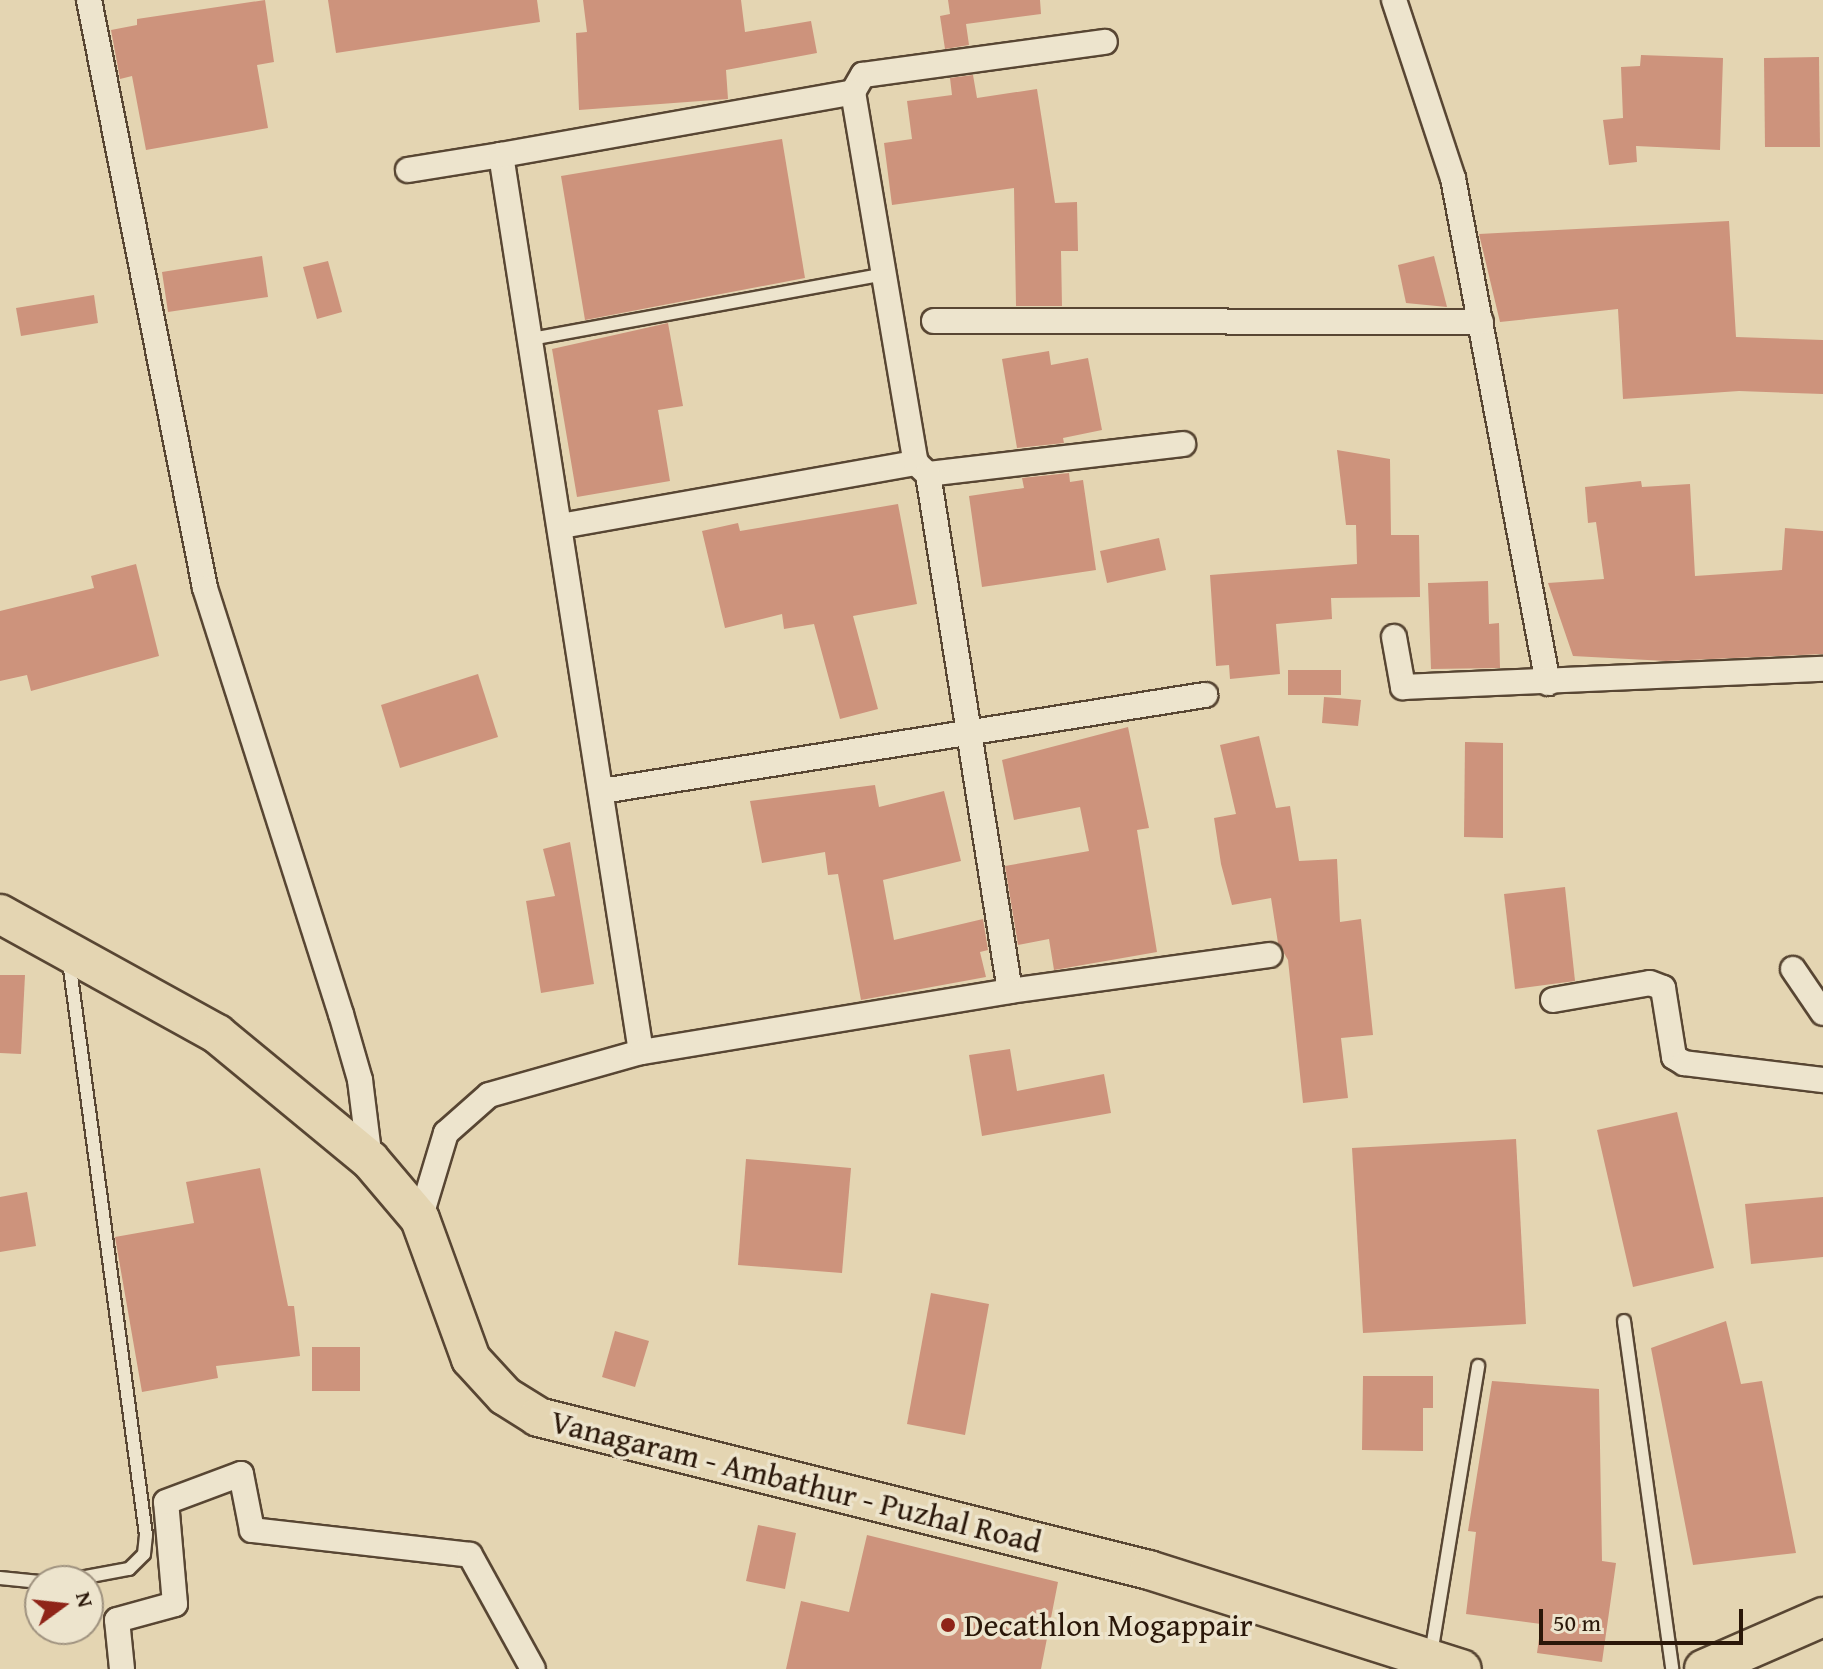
<!DOCTYPE html>
<html>
<head>
<meta charset="utf-8">
<style>
	body { margin:0 }
	#map { position:relative; width:1823px; height:1669px; overflow:hidden; background:#e4d5b2; font-family:"Gentium Book Plus",serif }
	div>[style] { position:absolute }
	.building>* { inset:0; background:#cd937c }
	.roads { filter:drop-shadow(2px 0 #584633) drop-shadow(-2px 0 #584633) drop-shadow(0 2px #584633) drop-shadow(0 -2px #584633) }
	.lane>* { height:12px; margin:-6px; padding:0 6px; transform-origin:6px; border-radius:6px; background:#ede4cd }
	.street>* { height:24px; margin:-12px; padding:0 12px; transform-origin:12px; border-radius:12px; background:#ede4cd }
	.primary>* { height:38px; margin:-19px; padding:0 19px; transform-origin:19px; border-radius:19px; background:#e4d5b2 }
	.dots>* { width:22px; height:22px; translate:-50% -50%; box-sizing:border-box; border:4px solid #ede4cd; border-radius:50% }
	span { translate:-50% -50%; white-space:nowrap; text-align:center; line-height:1.15; -webkit-text-stroke:7px #ede4cd; paint-order:stroke }
	.street-label { font-size:32px; color:#2a1709 }
	.poi-label { font-size:32px; color:#2a1709 }
	.left { translate:0 -50%; text-align:left }
	.north { position:absolute; left:24px; top:1565px; width:80px; height:80px; box-sizing:border-box; background:#ede4cd; border:2px solid #9f927f; border-radius:50%; rotate:75deg; font-size:22px; font-weight:700; line-height:32px; text-align:center; color:#2a1709 }
	.north::after { content:''; display:block; margin:auto; width:28px; height:36px; background:#8f2418; clip-path:polygon(50% 0,100% 100%,50% 72%,0 100%) }
	.scale { position:absolute; left:1539px; top:1609px; width:204px; height:36px; box-sizing:border-box; border:4px solid #2a1709; border-top:0; padding-left:10px; font-size:24px; line-height:28px; white-space:nowrap; color:#2a1709; -webkit-text-stroke:6px #ede4cd; paint-order:stroke }
</style>
</head>
<body>
<div id="map">
	<div class="building">
		<div style="clip-path:polygon(265px 0,274px 62px,257px 65px,268px 128px,146px 150px,132px 76px,120px 79px,111px 30px,137px 25px,137px 19px)"></div>
		<div style="clip-path:polygon(328px 0,537px 0,540px 22px,336px 53px)"></div>
		<div style="clip-path:polygon(583px 0,741px 0,745px 32px,811px 21px,817px 53px,726px 70px,728px 99px,579px 110px,576px 33px,587px 32px)"></div>
		<div style="clip-path:polygon(948px 0,1040px 0,1041px 14px,966px 24px,969px 45px,945px 49px,940px 16px,950px 14px)"></div>
		<div style="clip-path:polygon(1641px 55px,1723px 58px,1720px 150px,1636px 146px,1637px 162px,1609px 165px,1603px 120px,1623px 118px,1621px 67px,1640px 66px)"></div>
		<div style="clip-path:polygon(1819px 57px,1820px 147px,1765px 147px,1764px 58px)"></div>
		<div style="clip-path:polygon(973px 75px,977px 98px,1037px 89px,1055px 203px,1077px 202px,1078px 251px,1061px 251px,1062px 306px,1016px 306px,1014px 188px,892px 205px,884px 143px,912px 139px,907px 101px,952px 95px,950px 78px)"></div>
		<div style="clip-path:polygon(782px 139px,805px 278px,585px 320px,561px 176px)"></div>
		<div style="clip-path:polygon(1729px 221px,1736px 337px,1823px 340px,1823px 394px,1739px 391px,1623px 399px,1618px 309px,1500px 322px,1479px 234px)"></div>
		<div style="clip-path:polygon(262px 256px,268px 297px,168px 312px,162px 272px)"></div>
		<div style="clip-path:polygon(1434px 256px,1447px 307px,1406px 303px,1398px 265px)"></div>
		<div style="clip-path:polygon(328px 261px,342px 312px,317px 319px,303px 267px)"></div>
		<div style="clip-path:polygon(94px 295px,98px 323px,21px 336px,16px 308px)"></div>
		<div style="clip-path:polygon(668px 323px,683px 406px,658px 410px,670px 481px,577px 497px,552px 349px)"></div>
		<div style="clip-path:polygon(1049px 351px,1051px 365px,1088px 358px,1102px 430px,1063px 438px,1064px 443px,1017px 448px,1002px 359px)"></div>
		<div style="clip-path:polygon(1337px 450px,1390px 459px,1391px 535px,1419px 535px,1420px 597px,1331px 598px,1332px 619px,1276px 624px,1280px 674px,1230px 679px,1229px 665px,1216px 666px,1210px 575px,1357px 564px,1356px 525px,1346px 525px)"></div>
		<div style="clip-path:polygon(1069px 473px,1070px 482px,1083px 480px,1096px 570px,982px 587px,969px 496px,1024px 488px,1022px 478px)"></div>
		<div style="clip-path:polygon(1641px 481px,1642px 487px,1690px 484px,1695px 576px,1782px 570px,1785px 528px,1823px 531px,1823px 654px,1666px 661px,1573px 656px,1548px 583px,1604px 579px,1596px 522px,1588px 523px,1585px 487px)"></div>
		<div style="clip-path:polygon(898px 504px,917px 604px,853px 616px,878px 709px,840px 719px,814px 624px,784px 629px,782px 614px,725px 628px,702px 531px,738px 523px,740px 531px)"></div>
		<div style="clip-path:polygon(1159px 538px,1166px 570px,1107px 583px,1100px 551px)"></div>
		<div style="clip-path:polygon(136px 564px,159px 656px,31px 691px,27px 675px,0 681px,0 611px,94px 588px,91px 576px)"></div>
		<div style="clip-path:polygon(1488px 581px,1489px 624px,1499px 623px,1500px 668px,1431px 669px,1428px 583px)"></div>
		<div style="clip-path:polygon(1288px 670px,1341px 670px,1341px 695px,1288px 695px)"></div>
		<div style="clip-path:polygon(478px 674px,498px 737px,400px 768px,381px 705px)"></div>
		<div style="clip-path:polygon(1324px 697px,1361px 700px,1358px 726px,1322px 723px)"></div>
		<div style="clip-path:polygon(1128px 727px,1149px 828px,1137px 830px,1157px 952px,1054px 970px,1049px 939px,1018px 945px,1005px 866px,1089px 851px,1080px 807px,1014px 820px,1002px 760px)"></div>
		<div style="clip-path:polygon(1259px 736px,1276px 808px,1290px 806px,1299px 861px,1337px 859px,1340px 922px,1361px 919px,1373px 1035px,1341px 1038px,1348px 1098px,1303px 1103px,1288px 960px,1278px 943px,1271px 898px,1232px 905px,1221px 864px,1214px 818px,1236px 814px,1220px 745px)"></div>
		<div style="clip-path:polygon(1465px 742px,1503px 743px,1503px 838px,1464px 837px)"></div>
		<div style="clip-path:polygon(875px 785px,879px 807px,944px 791px,961px 861px,883px 880px,894px 940px,983px 919px,988px 950px,980px 952px,986px 977px,861px 1000px,838px 874px,828px 875px,825px 852px,762px 863px,750px 801px)"></div>
		<div style="clip-path:polygon(570px 842px,594px 984px,541px 993px,526px 901px,555px 896px,543px 849px)"></div>
		<div style="clip-path:polygon(1565px 887px,1575px 981px,1515px 989px,1504px 894px)"></div>
		<div style="clip-path:polygon(0 975px,25px 975px,21px 1054px,0 1053px)"></div>
		<div style="clip-path:polygon(1010px 1049px,1017px 1091px,1104px 1074px,1111px 1113px,982px 1136px,969px 1055px)"></div>
		<div style="clip-path:polygon(1677px 1112px,1714px 1268px,1633px 1287px,1597px 1130px)"></div>
		<div style="clip-path:polygon(1516px 1139px,1526px 1324px,1363px 1333px,1352px 1148px)"></div>
		<div style="clip-path:polygon(746px 1159px,851px 1168px,842px 1273px,738px 1265px)"></div>
		<div style="clip-path:polygon(260px 1168px,288px 1306px,294px 1306px,300px 1356px,216px 1366px,218px 1378px,142px 1392px,115px 1237px,194px 1223px,186px 1182px)"></div>
		<div style="clip-path:polygon(27px 1192px,36px 1246px,0 1252px,0 1197px)"></div>
		<div style="clip-path:polygon(1823px 1197px,1823px 1257px,1751px 1264px,1745px 1204px)"></div>
		<div style="clip-path:polygon(931px 1293px,989px 1304px,965px 1435px,907px 1424px)"></div>
		<div style="clip-path:polygon(1726px 1321px,1741px 1384px,1762px 1381px,1796px 1553px,1693px 1565px,1651px 1348px)"></div>
		<div style="clip-path:polygon(615px 1331px,649px 1341px,635px 1387px,602px 1377px)"></div>
		<div style="clip-path:polygon(312px 1347px,360px 1347px,360px 1391px,312px 1391px)"></div>
		<div style="clip-path:polygon(1363px 1376px,1433px 1376px,1433px 1408px,1423px 1408px,1423px 1451px,1362px 1450px)"></div>
		<div style="clip-path:polygon(1492px 1381px,1599px 1389px,1602px 1561px,1616px 1563px,1602px 1662px,1537px 1653px,1541px 1624px,1466px 1614px,1476px 1532px,1468px 1531px)"></div>
		<div style="clip-path:polygon(758px 1525px,796px 1533px,785px 1589px,746px 1581px)"></div>
		<div style="clip-path:polygon(867px 1535px,1058px 1582px,1041px 1669px,786px 1669px,801px 1601px,849px 1612px)"></div>
	</div>
	<div class="roads">
		<div class="lane">
			<div style="left:531px;top:339px;width:359px;rotate:-10.4deg"></div>
			<div style="left:1624px;top:1321px;width:351px;rotate:82.1deg"></div>
			<div style="left:0;top:1578px;width:40px;rotate:5.7deg"></div>
			<div style="left:64px;top:1581px;width:66px;rotate:-10.5deg"></div>
			<div style="left:129px;top:1569px;width:21px;rotate:-45deg"></div>
			<div style="left:144px;top:1554px;width:19px;rotate:-84deg"></div>
			<div style="left:146px;top:1535px;width:579px;rotate:-97.64deg"></div>
			<div style="left:1431px;top:1654px;width:292px;rotate:-80.7deg"></div>
		</div>
		<div class="street">
			<div style="left:89px;top:0;width:599px;rotate:78.84deg"></div>
			<div style="left:205px;top:588px;width:447px;rotate:72.3deg"></div>
			<div style="left:341px;top:1014px;width:69px;rotate:73.9deg"></div>
			<div style="left:360px;top:1080px;width:81px;rotate:82.9deg"></div>
			<div style="left:1394px;top:0;width:188px;rotate:71.7deg"></div>
			<div style="left:1453px;top:178px;width:514px;rotate:79.35deg"></div>
			<div style="left:853px;top:92px;width:20px;rotate:-60deg"></div>
			<div style="left:863px;top:75px;width:244px;rotate:-7.8deg"></div>
			<div style="left:408px;top:170px;width:94px;rotate:-9.2deg"></div>
			<div style="left:934px;top:321px;width:547px;rotate:0.1deg"></div>
			<div style="left:928px;top:474px;width:257px;rotate:-6.7deg"></div>
			<div style="left:561px;top:526px;width:361px;rotate:-10.1deg"></div>
			<div style="left:1394px;top:637px;width:51px;rotate:79.8deg"></div>
			<div style="left:1403px;top:687px;width:420px;rotate:-2.5deg"></div>
			<div style="left:602px;top:791px;width:611px;rotate:-9.05deg"></div>
			<div style="left:1793px;top:969px;width:53px;rotate:55.7deg"></div>
			<div style="left:1010px;top:991px;width:262px;rotate:-7.9deg"></div>
			<div style="left:1553px;top:1000px;width:98px;rotate:-9.9deg"></div>
			<div style="left:1650px;top:983px;width:14px;rotate:21deg"></div>
			<div style="left:1663px;top:988px;width:70px;rotate:80.9deg"></div>
			<div style="left:1674px;top:1057px;width:12px;rotate:31deg"></div>
			<div style="left:1684px;top:1063px;width:140px;rotate:7deg"></div>
			<div style="left:420px;top:1219px;width:90px;rotate:-73.2deg"></div>
			<div style="left:446px;top:1133px;width:57px;rotate:-41.5deg"></div>
			<div style="left:489px;top:1095px;width:158px;rotate:-15.8deg"></div>
			<div style="left:641px;top:1052px;width:908px;rotate:-98.87deg"></div>
			<div style="left:501px;top:155px;width:358px;rotate:-10.1deg"></div>
			<div style="left:853px;top:92px;width:376px;rotate:80.4deg"></div>
			<div style="left:916px;top:463px;width:16px;rotate:43deg"></div>
			<div style="left:928px;top:474px;width:523px;rotate:80.99deg"></div>
			<div style="left:1010px;top:991px;width:374px;rotate:170.6deg"></div>
			<div style="left:122px;top:1669px;width:49px;rotate:-95.8deg"></div>
			<div style="left:117px;top:1620px;width:60px;rotate:-15.4deg"></div>
			<div style="left:175px;top:1604px;width:102px;rotate:-95deg"></div>
			<div style="left:166px;top:1502px;width:80px;rotate:-20.5deg"></div>
			<div style="left:241px;top:1474px;width:57px;rotate:78.9deg"></div>
			<div style="left:252px;top:1530px;width:219px;rotate:6.5deg"></div>
			<div style="left:470px;top:1555px;width:130px;rotate:61.1deg"></div>
		</div>
		<div class="primary">
			<div style="left:0;top:914px;width:248px;rotate:28.9deg"></div>
			<div style="left:217px;top:1034px;width:198px;rotate:39.5deg"></div>
			<div style="left:370px;top:1160px;width:77px;rotate:49.7deg"></div>
			<div style="left:420px;top:1219px;width:149px;rotate:70deg"></div>
			<div style="left:471px;top:1359px;width:50px;rotate:47.4deg"></div>
			<div style="left:505px;top:1396px;width:39px;rotate:32deg"></div>
			<div style="left:538px;top:1417px;width:630px;rotate:14.06deg"></div>
			<div style="left:1149px;top:1570px;width:328px;rotate:17.6deg"></div>
			<div style="left:1704px;top:1669px;width:130px;rotate:-23.6deg"></div>
		</div>
	</div>
	<div class="dots">
		<div style="left:948px;top:1625px;background:#8f2418"></div>
	</div>
	<div class="street-label">
		<span style="left:796px;top:1482px;rotate:14deg">Vanagaram - Ambathur - Puzhal Road</span>
	</div>
	<div class="poi-label">
		<span class="left" style="left:964px;top:1625px">Decathlon Mogappair</span>
	</div>
	<div class="north">N</div>
	<div class="scale">50 m</div>
</div>
</body>
</html>
